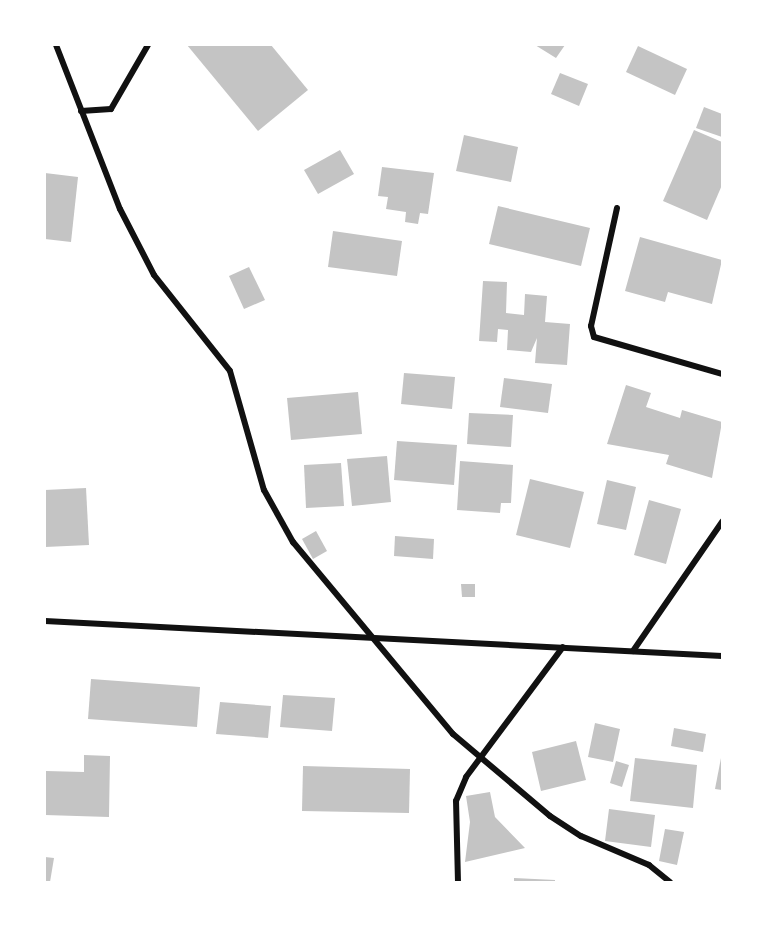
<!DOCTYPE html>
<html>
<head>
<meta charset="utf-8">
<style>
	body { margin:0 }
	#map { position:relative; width:767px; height:927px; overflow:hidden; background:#fff; font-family:"Noto Sans",sans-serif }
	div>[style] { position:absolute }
	.building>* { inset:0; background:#c4c4c4 }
	.minor>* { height:6px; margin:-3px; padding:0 3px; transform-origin:3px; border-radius:3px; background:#111 }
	span { translate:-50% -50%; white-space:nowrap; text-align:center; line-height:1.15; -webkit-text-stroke:5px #fff; paint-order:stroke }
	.frame { position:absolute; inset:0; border:46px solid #fff; pointer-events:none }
</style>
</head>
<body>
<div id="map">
	<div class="building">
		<div style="clip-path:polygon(187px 45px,271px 45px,308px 90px,258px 131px)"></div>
		<div style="clip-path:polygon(535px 45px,565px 45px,556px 58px)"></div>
		<div style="clip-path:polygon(638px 46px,687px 69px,675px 95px,626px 72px)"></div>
		<div style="clip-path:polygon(560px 73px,588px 84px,579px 106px,551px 94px)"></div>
		<div style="clip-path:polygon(704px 107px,722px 114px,722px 137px,696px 128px)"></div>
		<div style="clip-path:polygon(694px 130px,722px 142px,722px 185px,707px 220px,663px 201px)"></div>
		<div style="clip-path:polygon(464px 135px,518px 147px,511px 182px,456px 171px)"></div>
		<div style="clip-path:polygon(340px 150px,354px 174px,318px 194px,304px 170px)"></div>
		<div style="clip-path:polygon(382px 167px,434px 173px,428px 214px,420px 213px,418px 224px,405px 222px,406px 212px,386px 209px,388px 197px,378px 196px)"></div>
		<div style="clip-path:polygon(45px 173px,78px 177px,71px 242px,45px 239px)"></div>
		<div style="clip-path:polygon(498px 206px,590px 228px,581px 266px,489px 244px)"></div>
		<div style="clip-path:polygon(333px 231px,402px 241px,397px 276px,328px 267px)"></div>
		<div style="clip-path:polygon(640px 237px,722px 260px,712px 304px,668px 292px,665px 302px,625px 291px)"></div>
		<div style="clip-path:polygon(249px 267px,265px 300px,244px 309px,229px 276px)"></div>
		<div style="clip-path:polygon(483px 281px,507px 282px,506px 313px,524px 315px,525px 294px,547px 296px,545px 322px,570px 324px,567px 365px,535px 363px,537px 338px,531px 352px,507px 350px,508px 330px,498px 329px,497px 342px,479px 341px)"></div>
		<div style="clip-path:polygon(404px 373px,455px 377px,452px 409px,401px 404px)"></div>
		<div style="clip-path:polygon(504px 378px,552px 384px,548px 413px,500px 407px)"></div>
		<div style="clip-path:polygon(626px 385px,651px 393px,646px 407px,680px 418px,682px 410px,722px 422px,712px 478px,666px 464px,669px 455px,607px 444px)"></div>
		<div style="clip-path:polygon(358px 392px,362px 434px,291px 440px,287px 398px)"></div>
		<div style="clip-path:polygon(469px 413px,513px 415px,511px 447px,467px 444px)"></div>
		<div style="clip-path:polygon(397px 441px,457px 445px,454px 485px,394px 480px)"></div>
		<div style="clip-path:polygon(387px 456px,391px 502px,352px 506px,347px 459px)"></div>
		<div style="clip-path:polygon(460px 461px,513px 465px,511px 503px,501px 503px,500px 513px,457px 510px)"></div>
		<div style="clip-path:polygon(341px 463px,344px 506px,306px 508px,304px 465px)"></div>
		<div style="clip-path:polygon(530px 479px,584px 492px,570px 548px,516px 535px)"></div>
		<div style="clip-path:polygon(607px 480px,636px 487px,626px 530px,597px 524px)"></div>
		<div style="clip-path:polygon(86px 488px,89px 545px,45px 547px,45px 490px)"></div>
		<div style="clip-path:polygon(649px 500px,681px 509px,666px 564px,634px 555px)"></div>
		<div style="clip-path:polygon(316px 531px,327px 551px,313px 559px,302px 539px)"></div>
		<div style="clip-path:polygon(395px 536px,434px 539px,433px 559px,394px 556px)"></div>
		<div style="clip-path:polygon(461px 584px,475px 584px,475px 597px,462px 597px)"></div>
		<div style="clip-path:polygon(91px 679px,200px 687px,197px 727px,88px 719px)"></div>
		<div style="clip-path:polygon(283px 695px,335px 698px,332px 731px,280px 727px)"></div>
		<div style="clip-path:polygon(220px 702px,271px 706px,268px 738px,216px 734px)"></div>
		<div style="clip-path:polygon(595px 723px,620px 729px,613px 762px,588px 757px)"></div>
		<div style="clip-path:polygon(674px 728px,706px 734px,703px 752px,671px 746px)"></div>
		<div style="clip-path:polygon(576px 741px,586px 780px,541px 791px,532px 752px)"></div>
		<div style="clip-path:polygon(84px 755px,110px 756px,109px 817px,45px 815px,46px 771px,84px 772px)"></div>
		<div style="clip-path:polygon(635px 758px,697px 765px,693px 808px,630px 801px)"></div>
		<div style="clip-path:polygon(721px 758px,722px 758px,722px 790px,715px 789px)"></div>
		<div style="clip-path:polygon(616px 761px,629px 765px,622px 787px,610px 783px)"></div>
		<div style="clip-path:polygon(303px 766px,410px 769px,409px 813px,302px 811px)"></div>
		<div style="clip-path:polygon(490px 792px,495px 817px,525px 848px,465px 862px,470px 822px,466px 796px)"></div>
		<div style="clip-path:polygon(609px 809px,655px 815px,651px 847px,605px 841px)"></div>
		<div style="clip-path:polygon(665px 829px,684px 832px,677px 865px,659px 861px)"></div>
		<div style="clip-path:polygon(45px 857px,54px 858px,50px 882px,45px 882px)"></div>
		<div style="clip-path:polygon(514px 878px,555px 880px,555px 882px,514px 882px)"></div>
	</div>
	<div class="minor">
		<div style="left:56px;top:45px;width:176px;rotate:68.7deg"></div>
		<div style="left:120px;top:209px;width:74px;rotate:62.7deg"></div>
		<div style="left:154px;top:275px;width:122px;rotate:51.6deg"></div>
		<div style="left:230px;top:371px;width:124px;rotate:74.1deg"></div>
		<div style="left:264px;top:490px;width:60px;rotate:60.9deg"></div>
		<div style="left:293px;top:542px;width:250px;rotate:50.2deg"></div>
		<div style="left:453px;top:734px;width:127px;rotate:40.2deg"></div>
		<div style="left:550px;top:816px;width:37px;rotate:33deg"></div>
		<div style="left:581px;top:836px;width:74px;rotate:23.1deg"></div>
		<div style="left:649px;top:865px;width:27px;rotate:39deg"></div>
		<div style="left:81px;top:111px;width:30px;rotate:-4deg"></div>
		<div style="left:111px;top:109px;width:74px;rotate:-60deg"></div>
		<div style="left:617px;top:208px;width:121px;rotate:102.4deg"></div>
		<div style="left:591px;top:326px;width:11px;rotate:75deg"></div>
		<div style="left:594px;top:337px;width:133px;rotate:16.1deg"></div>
		<div style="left:45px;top:621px;width:678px;rotate:2.96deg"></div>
		<div style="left:633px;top:651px;width:157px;rotate:-55.4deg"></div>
		<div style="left:458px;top:882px;width:81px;rotate:-91.4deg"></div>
		<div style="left:456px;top:801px;width:26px;rotate:-67deg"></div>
		<div style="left:466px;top:777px;width:162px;rotate:-53.3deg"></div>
	</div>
	<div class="frame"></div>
</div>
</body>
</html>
